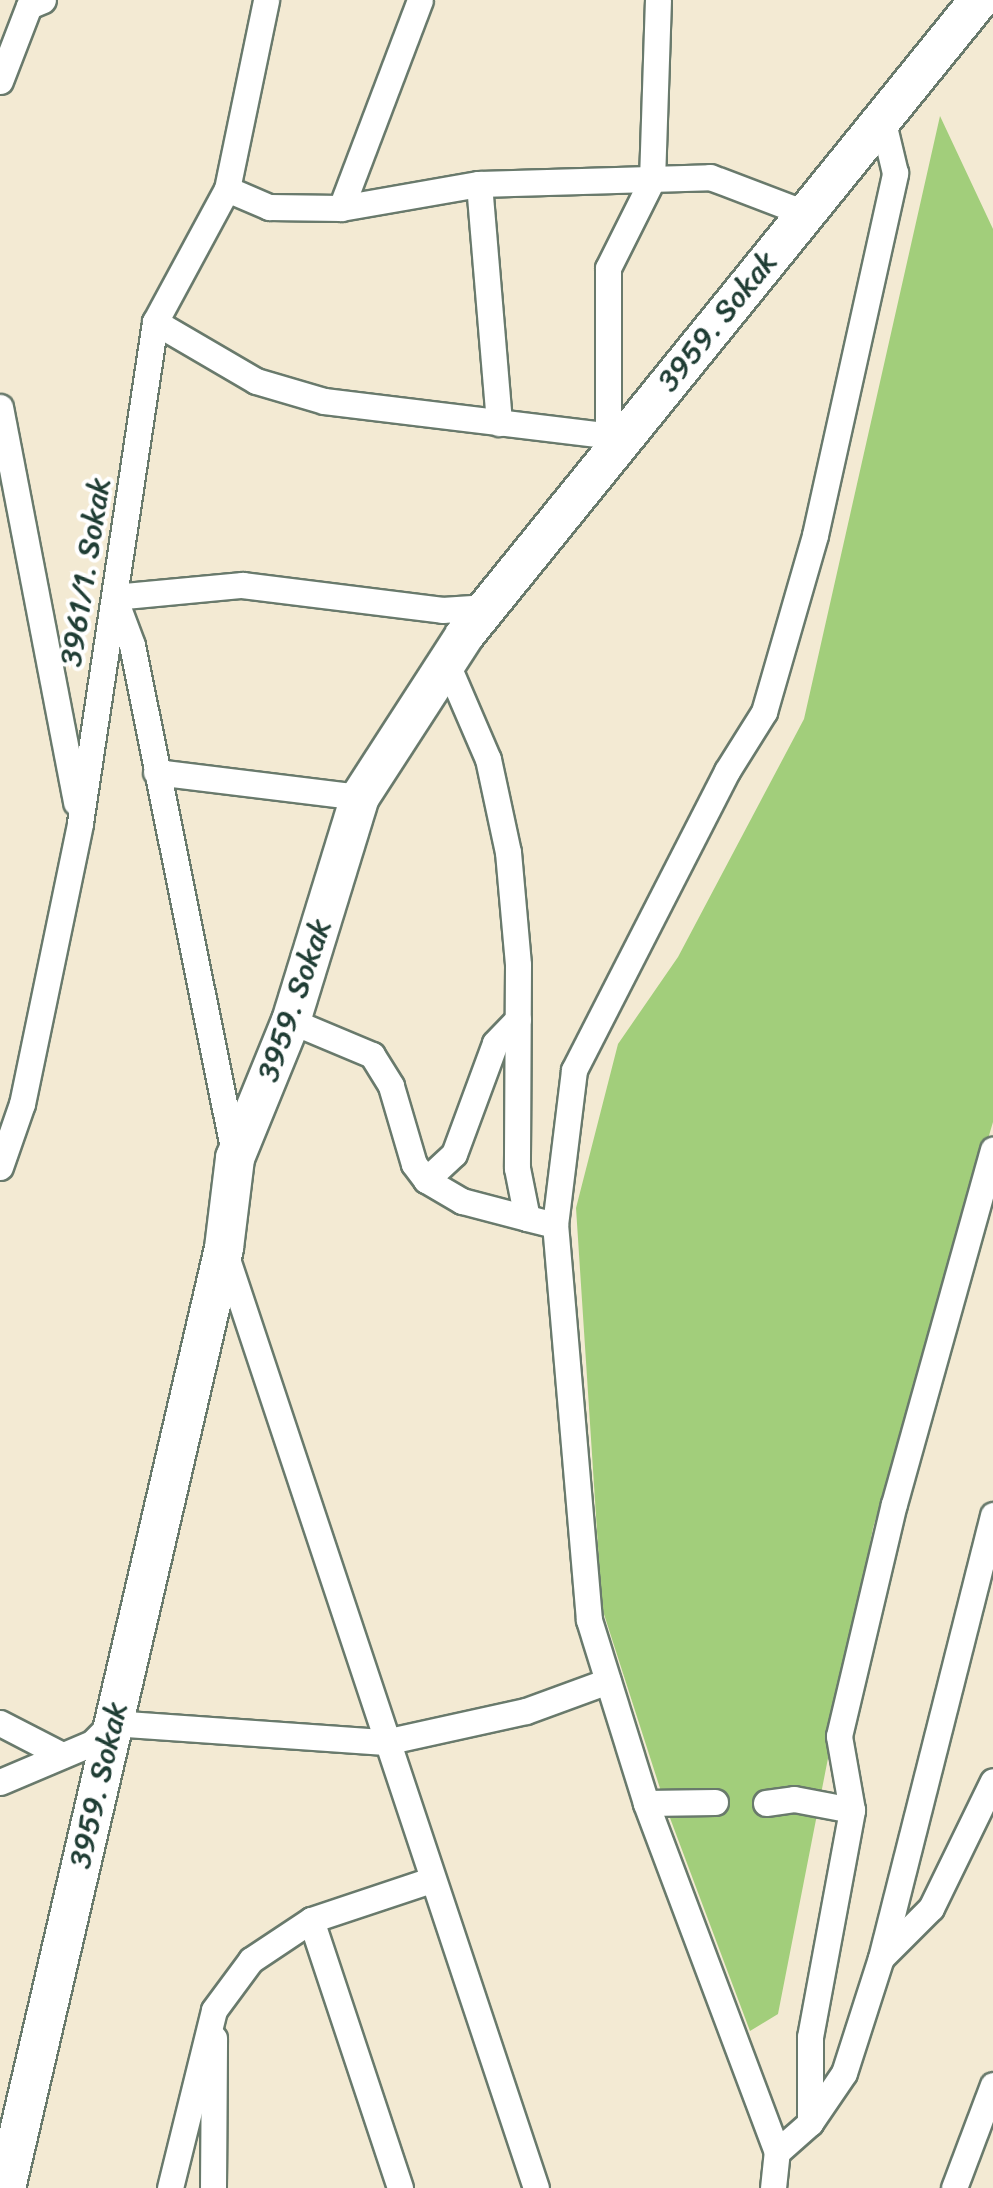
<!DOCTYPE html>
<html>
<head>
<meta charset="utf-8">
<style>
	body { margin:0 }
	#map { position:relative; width:993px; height:2188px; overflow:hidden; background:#f3ead3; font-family:Sriracha,sans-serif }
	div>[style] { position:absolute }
	.green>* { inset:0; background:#a2ce7b }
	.roads { filter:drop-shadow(2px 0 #697a6c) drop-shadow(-2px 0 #697a6c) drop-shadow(0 2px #697a6c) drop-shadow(0 -2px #697a6c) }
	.street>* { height:25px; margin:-12.5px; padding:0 12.5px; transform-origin:12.5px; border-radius:12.5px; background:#fff }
	.secondary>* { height:38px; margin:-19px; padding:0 19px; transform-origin:19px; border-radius:19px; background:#fff }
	span { translate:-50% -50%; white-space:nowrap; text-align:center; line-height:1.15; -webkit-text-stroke:8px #fff; paint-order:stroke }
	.street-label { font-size:30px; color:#1f3d34 }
</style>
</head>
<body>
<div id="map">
	<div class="green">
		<div style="clip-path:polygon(940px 116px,993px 229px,993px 1122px,873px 1528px,778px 2014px,750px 2031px,667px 1810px,602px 1608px,576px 1208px,618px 1044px,678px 957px,804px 719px)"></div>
	</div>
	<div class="roads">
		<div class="street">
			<div style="left:0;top:81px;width:80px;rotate:-68.9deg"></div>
			<div style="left:29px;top:6px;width:15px;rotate:-23deg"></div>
			<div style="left:479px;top:184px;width:240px;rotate:85.2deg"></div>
			<div style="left:227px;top:189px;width:46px;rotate:23.2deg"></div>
			<div style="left:269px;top:207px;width:72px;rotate:0.8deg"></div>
			<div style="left:341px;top:208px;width:140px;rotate:-9.9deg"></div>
			<div style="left:479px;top:184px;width:231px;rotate:-1.7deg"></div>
			<div style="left:710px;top:177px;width:102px;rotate:20.8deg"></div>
			<div style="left:341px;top:208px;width:222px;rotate:-69.2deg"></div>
			<div style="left:155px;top:322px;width:117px;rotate:30.3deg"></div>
			<div style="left:256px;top:381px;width:71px;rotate:16.4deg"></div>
			<div style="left:324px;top:401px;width:300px;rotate:6.9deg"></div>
			<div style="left:0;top:407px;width:403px;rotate:79.1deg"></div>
			<div style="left:608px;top:436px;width:168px;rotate:-90deg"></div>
			<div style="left:608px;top:268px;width:98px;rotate:-63.4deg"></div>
			<div style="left:652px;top:180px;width:180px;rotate:-88.1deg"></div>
			<div style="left:447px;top:664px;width:103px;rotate:66.7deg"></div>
			<div style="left:488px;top:759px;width:95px;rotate:77.9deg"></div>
			<div style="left:508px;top:852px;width:113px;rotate:84.9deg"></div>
			<div style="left:518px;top:965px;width:203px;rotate:90.3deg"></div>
			<div style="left:517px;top:1168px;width:51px;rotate:78.7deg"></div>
			<div style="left:527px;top:1218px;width:29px;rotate:14deg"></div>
			<div style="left:156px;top:772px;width:206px;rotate:7deg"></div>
			<div style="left:291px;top:1021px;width:88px;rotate:22.8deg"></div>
			<div style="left:372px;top:1055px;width:36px;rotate:58deg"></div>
			<div style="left:391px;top:1086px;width:81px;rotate:73.6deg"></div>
			<div style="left:414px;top:1164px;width:20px;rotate:53deg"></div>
			<div style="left:426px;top:1180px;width:42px;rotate:30.3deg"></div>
			<div style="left:462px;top:1201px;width:67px;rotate:14.7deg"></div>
			<div style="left:235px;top:1158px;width:523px;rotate:-101.35deg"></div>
			<div style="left:132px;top:645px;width:51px;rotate:-110.6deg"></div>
			<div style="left:114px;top:597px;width:129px;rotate:-5.4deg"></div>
			<div style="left:242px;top:585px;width:202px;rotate:7.1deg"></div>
			<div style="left:442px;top:610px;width:45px;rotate:-3.8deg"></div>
			<div style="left:0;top:1167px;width:67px;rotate:-70.8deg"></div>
			<div style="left:22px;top:1104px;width:287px;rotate:-78.3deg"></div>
			<div style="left:80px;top:823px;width:507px;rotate:-81.49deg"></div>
			<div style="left:155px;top:322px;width:151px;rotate:-61.6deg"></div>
			<div style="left:227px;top:189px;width:193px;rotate:-78.3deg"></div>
			<div style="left:426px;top:1180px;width:38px;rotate:-43deg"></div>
			<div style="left:454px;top:1154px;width:118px;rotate:-69.7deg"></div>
			<div style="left:495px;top:1043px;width:33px;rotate:-46deg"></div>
			<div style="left:225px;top:1253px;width:985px;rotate:71.6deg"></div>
			<div style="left:0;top:1723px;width:70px;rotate:27.3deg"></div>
			<div style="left:0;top:1782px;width:100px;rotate:-23deg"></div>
			<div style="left:92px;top:1743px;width:28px;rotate:-45deg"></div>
			<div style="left:112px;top:1723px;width:274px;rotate:4deg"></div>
			<div style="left:385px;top:1742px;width:144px;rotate:-12.4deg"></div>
			<div style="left:526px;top:1711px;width:87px;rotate:-20.1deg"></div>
			<div style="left:646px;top:1803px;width:69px;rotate:-0.8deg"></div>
			<div style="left:766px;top:1803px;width:28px;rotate:-8deg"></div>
			<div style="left:794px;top:1799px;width:59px;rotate:10.7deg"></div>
			<div style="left:311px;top:1920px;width:282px;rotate:71.6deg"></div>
			<div style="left:882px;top:1957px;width:69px;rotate:-45deg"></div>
			<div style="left:931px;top:1908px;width:141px;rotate:-64deg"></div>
			<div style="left:810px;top:2123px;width:60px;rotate:-55.8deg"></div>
			<div style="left:844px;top:2073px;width:121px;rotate:-72.2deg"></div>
			<div style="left:881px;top:1958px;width:457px;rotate:-75.8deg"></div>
			<div style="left:777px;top:2152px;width:373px;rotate:-110.6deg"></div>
			<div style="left:646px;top:1803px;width:192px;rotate:-107.3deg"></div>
			<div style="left:589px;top:1620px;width:396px;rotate:-94.9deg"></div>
			<div style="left:555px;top:1225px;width:156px;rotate:-83deg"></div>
			<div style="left:574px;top:1070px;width:336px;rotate:-62.9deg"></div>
			<div style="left:727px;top:771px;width:70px;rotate:-57.9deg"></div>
			<div style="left:764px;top:712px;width:184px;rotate:-73.9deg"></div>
			<div style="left:815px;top:535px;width:371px;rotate:-77.5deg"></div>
			<div style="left:895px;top:173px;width:57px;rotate:-103.3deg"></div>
			<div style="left:170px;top:2188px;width:183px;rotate:-76.1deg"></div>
			<div style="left:214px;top:2010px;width:62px;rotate:-53.5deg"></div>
			<div style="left:251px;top:1960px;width:72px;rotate:-33.7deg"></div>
			<div style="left:311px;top:1920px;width:126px;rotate:-18.4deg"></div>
			<div style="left:213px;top:2188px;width:150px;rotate:-89.6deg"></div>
			<div style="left:773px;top:2188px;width:36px;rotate:-84deg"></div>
			<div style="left:777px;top:2152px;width:44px;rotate:-41.3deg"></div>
			<div style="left:810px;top:2123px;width:86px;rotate:-90deg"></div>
			<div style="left:810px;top:2037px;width:231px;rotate:-79.5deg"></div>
			<div style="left:852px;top:1810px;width:75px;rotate:-100deg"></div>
			<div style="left:839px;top:1736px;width:238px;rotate:-76.7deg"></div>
			<div style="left:894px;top:1504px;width:368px;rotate:-74.4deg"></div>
			<div style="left:954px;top:2188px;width:110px;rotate:-69.3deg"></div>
		</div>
		<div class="secondary">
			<div style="left:6px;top:2188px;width:965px;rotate:-76.94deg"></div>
			<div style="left:224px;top:1248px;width:91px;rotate:-83deg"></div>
			<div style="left:235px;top:1158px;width:148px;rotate:-67.8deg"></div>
			<div style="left:291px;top:1021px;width:234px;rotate:-72.9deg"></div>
			<div style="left:360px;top:797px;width:192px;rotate:-57.1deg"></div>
			<div style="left:464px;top:636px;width:818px;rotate:-51deg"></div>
		</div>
	</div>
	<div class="street-label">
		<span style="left:717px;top:321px;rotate:-51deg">3959. Sokak</span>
		<span style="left:85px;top:572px;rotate:-81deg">3961/1. Sokak</span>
		<span style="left:294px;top:1000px;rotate:-71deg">3959. Sokak</span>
		<span style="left:98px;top:1785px;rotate:-77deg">3959. Sokak</span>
	</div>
</div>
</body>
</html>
